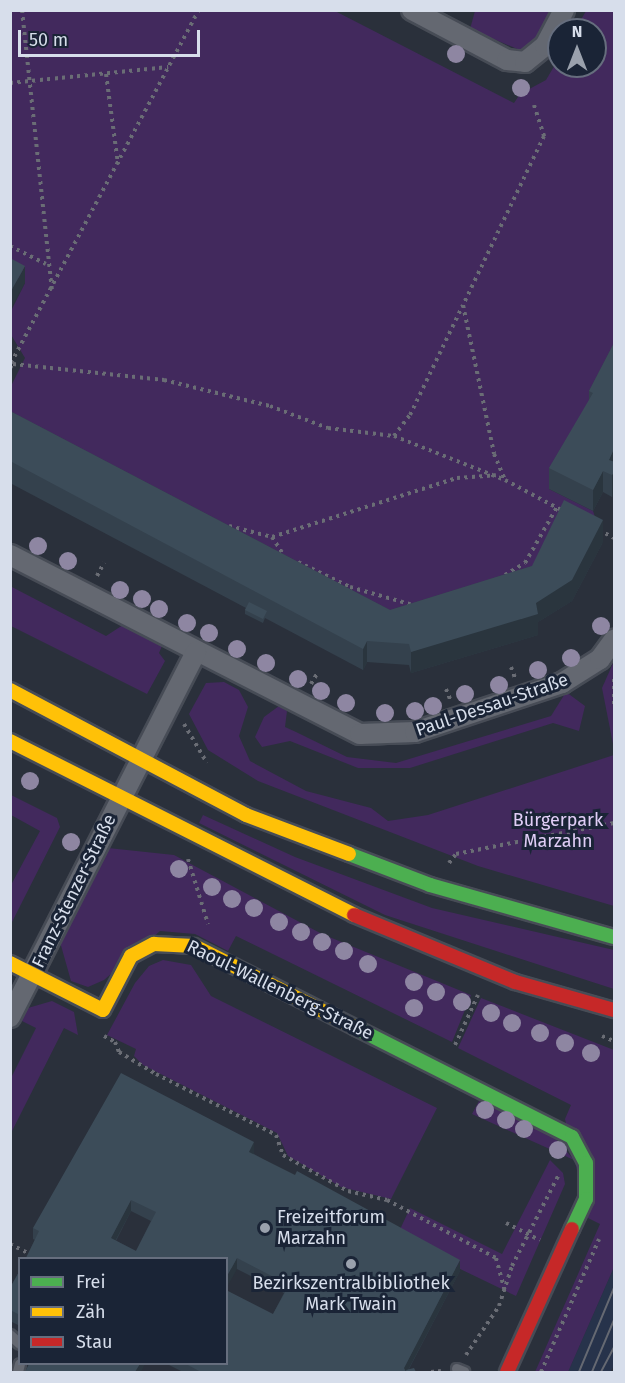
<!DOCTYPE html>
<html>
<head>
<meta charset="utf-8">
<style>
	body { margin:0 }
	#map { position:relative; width:625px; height:1383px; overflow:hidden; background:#2a303b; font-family:"Fira Sans",sans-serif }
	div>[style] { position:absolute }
	.built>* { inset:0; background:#27334b }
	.green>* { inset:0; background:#42295d }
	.path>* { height:4px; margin-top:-2px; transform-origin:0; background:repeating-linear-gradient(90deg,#6a6d75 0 3px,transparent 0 7.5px) }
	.roads { filter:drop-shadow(2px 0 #474c56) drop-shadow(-2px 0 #474c56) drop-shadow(0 2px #474c56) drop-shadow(0 -2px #474c56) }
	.lane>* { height:10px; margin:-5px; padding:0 5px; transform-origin:5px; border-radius:5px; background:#646871 }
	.street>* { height:20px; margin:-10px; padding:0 10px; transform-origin:10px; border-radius:10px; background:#646871 }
	.fast>* { height:14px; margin:-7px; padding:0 7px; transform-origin:7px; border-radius:7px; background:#4caf50 }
	.slow>* { height:14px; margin:-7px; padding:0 7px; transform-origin:7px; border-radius:7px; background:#ffc107 }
	.jam>* { height:14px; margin:-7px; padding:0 7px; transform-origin:7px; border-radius:7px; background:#c62828 }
	.tram>* { height:1.5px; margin:-0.75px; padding:0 0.75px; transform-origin:0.75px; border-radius:0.75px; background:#656972 }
	.trees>* { width:18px; height:18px; margin:-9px; border-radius:50%; background:#8e86a2 }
	.wall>* { inset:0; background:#34414d }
	.shaded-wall>* { inset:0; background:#2a353e }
	.building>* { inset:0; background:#3c4c59 }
	.dots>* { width:16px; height:16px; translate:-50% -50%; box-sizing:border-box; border:3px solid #1a2436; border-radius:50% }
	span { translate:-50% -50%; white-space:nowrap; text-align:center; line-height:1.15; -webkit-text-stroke:6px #1a2436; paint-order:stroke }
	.street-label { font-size:18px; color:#d7deeb }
	.park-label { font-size:18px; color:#e0cdf6 }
	.poi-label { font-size:18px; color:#d7deeb }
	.left { translate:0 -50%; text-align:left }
	.frame { position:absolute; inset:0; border:12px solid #d7deeb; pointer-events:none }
	.legend { position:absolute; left:18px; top:1257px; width:210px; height:108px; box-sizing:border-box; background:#1a2436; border:2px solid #666e7e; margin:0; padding:8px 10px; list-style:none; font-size:18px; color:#d7deeb }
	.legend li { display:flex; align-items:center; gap:12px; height:30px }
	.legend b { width:30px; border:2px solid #666e7e }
	.north { position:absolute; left:547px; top:18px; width:60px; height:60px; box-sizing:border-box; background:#1a2436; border:2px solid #666e7e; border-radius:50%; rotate:0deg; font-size:16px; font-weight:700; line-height:24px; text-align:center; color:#d7deeb }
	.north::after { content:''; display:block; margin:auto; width:21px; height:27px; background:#9aa1ad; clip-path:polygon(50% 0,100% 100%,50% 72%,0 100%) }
	.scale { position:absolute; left:18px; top:30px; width:182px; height:27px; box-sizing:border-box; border:3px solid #d7deeb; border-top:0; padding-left:8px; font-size:18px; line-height:21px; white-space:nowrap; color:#d7deeb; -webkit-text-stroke:4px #1a2436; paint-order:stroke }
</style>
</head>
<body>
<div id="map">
	<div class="built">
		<div style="clip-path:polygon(614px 1267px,614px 1366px,610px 1372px,568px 1372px)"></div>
	</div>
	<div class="green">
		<div style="clip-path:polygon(10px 11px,335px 11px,514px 103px,520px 94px,546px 80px,559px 58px,559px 66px,595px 66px,595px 30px,575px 30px,586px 11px,614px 11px,614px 362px,549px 489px,593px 511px,603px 541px,564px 521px,533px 579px,398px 625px,11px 432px,11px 386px,25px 358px,10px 333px,11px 311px,25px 283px,11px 275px)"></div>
		<div style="clip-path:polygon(475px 11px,551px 11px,534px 42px,522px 51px,470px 29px)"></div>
		<div style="clip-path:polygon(10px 586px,106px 636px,123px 625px,162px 646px,159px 653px,165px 661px,147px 694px,11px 626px)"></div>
		<div style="clip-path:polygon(614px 661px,614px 749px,602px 688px)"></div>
		<div style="clip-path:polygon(224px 682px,239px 690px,248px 707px,239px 736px,250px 761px,306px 791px,371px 808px,388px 821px,428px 815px,614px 755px,614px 906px,478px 866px,258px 781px,208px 750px,189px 714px,206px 683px)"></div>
		<div style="clip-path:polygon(566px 692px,585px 706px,579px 731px,553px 723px,410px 768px,358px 768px,290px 741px,262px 747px,255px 737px,264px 717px,279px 706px,287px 711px,285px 727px,296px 732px,347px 757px,396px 763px,551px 716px)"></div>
		<div style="clip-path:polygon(11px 795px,57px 818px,60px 827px,11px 924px,11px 885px,40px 831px,11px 815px)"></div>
		<div style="clip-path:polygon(203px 815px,295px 857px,432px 908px,614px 950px,614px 989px,385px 915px,199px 823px)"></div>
		<div style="clip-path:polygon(108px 848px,174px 855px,322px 934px,471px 995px,452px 1042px,236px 936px,228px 951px,195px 934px,160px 931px,104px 980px,88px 987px,71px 981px,60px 942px)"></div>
		<div style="clip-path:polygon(163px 960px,191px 965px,211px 996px,437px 1108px,391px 1199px,341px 1187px,288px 1156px,277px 1133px,143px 1065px,134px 1056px,136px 1049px,107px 1035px,135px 983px,149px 966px)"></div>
		<div style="clip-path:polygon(481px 998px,614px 1050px,614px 1267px,568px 1372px,535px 1372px,600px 1224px,588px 1218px,565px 1119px,571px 1105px,458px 1048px)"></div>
		<div style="clip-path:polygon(52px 1001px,74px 1012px,78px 1035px,64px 1028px,11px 1133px,11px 1078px,36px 1028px,18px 1019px,28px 1008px)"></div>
		<div style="clip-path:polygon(479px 1101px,555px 1138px,574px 1160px,472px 1114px)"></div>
		<div style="clip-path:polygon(550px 1160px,563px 1173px,565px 1184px,516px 1296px,396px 1238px,410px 1208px,502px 1254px)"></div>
	</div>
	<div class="path">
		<div style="left:22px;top:10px;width:281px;rotate:83.9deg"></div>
		<div style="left:106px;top:74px;width:91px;rotate:82.4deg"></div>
		<div style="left:10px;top:83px;width:159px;rotate:-5.8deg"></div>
		<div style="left:534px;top:105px;width:33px;rotate:72deg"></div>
		<div style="left:544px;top:136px;width:187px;rotate:115.6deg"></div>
		<div style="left:463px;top:305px;width:152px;rotate:78.2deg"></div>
		<div style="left:494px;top:454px;width:28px;rotate:67deg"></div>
		<div style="left:505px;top:480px;width:66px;rotate:28.1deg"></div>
		<div style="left:10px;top:246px;width:40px;rotate:26.6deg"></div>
		<div style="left:11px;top:363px;width:400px;rotate:-62deg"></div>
		<div style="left:10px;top:368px;width:5px;rotate:-53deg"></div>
		<div style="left:13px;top:364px;width:152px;rotate:6deg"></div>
		<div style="left:164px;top:380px;width:109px;rotate:13.8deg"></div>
		<div style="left:270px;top:406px;width:62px;rotate:20.8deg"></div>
		<div style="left:328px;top:428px;width:66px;rotate:6.9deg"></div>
		<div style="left:394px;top:436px;width:119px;rotate:21.6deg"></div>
		<div style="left:394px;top:436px;width:26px;rotate:-53deg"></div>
		<div style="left:410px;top:415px;width:122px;rotate:-64.3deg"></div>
		<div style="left:229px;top:526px;width:44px;rotate:14.3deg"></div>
		<div style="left:272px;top:537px;width:194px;rotate:-17.7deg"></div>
		<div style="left:457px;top:478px;width:39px;rotate:-4deg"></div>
		<div style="left:599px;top:530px;width:17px;rotate:28deg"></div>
		<div style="left:272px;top:537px;width:20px;rotate:57deg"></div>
		<div style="left:298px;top:562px;width:58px;rotate:25.7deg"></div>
		<div style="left:350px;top:587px;width:66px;rotate:15.9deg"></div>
		<div style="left:505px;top:575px;width:23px;rotate:-31deg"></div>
		<div style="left:525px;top:563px;width:64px;rotate:-60.3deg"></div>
		<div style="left:97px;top:576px;width:15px;rotate:-62deg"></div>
		<div style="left:511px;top:667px;width:12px;rotate:70deg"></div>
		<div style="left:614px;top:679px;width:30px;rotate:90deg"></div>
		<div style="left:311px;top:684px;width:14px;rotate:-60deg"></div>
		<div style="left:446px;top:689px;width:11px;rotate:68deg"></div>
		<div style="left:184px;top:724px;width:45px;rotate:59.5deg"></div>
		<div style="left:188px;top:859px;width:68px;rotate:72.9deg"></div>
		<div style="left:449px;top:863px;width:11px;rotate:-52deg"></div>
		<div style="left:456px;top:854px;width:161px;rotate:-11.1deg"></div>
		<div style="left:104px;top:1036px;width:13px;rotate:29deg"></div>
		<div style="left:115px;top:1042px;width:11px;rotate:68deg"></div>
		<div style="left:119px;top:1052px;width:43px;rotate:30.7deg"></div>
		<div style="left:156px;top:1074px;width:135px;rotate:26.9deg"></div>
		<div style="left:276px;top:1135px;width:21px;rotate:71deg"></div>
		<div style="left:283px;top:1155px;width:74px;rotate:29deg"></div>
		<div style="left:348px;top:1191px;width:40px;rotate:13deg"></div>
		<div style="left:387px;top:1200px;width:123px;rotate:28deg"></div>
		<div style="left:496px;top:1258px;width:35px;rotate:75deg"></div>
		<div style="left:602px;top:1036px;width:13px;rotate:23deg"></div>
		<div style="left:455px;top:1045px;width:55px;rotate:-65.3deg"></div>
		<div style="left:506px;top:1223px;width:38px;rotate:27deg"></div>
		<div style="left:10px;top:1244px;width:20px;rotate:27deg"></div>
		<div style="left:466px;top:1355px;width:59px;rotate:-56deg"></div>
		<div style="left:499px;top:1306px;width:42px;rotate:-72deg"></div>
		<div style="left:512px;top:1266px;width:103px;rotate:-62.9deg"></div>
		<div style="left:431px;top:1372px;width:10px;rotate:-6deg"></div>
		<div style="left:541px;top:1372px;width:145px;rotate:-66.4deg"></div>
	</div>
	<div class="roads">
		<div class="lane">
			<div style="left:10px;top:1335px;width:13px;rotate:42deg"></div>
			<div style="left:457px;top:1369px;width:8px;rotate:23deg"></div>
			<div style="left:18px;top:1372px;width:8px;rotate:-76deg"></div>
		</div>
		<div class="street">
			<div style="left:412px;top:10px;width:107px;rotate:27.8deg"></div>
			<div style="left:507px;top:60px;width:18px;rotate:6deg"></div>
			<div style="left:525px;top:62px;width:26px;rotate:-39deg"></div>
			<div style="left:545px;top:46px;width:41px;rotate:-62.2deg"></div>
			<div style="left:10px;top:555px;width:393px;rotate:27.1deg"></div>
			<div style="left:360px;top:734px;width:55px;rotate:-2.1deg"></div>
			<div style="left:415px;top:732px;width:155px;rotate:-18.4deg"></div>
			<div style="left:562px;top:683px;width:45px;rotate:-32.3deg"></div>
			<div style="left:600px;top:659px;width:24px;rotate:-54deg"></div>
			<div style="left:10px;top:1017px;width:410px;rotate:-63deg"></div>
		</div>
		<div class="fast">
			<div style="left:349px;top:854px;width:87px;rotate:20.9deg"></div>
			<div style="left:430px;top:885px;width:191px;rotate:15.8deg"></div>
			<div style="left:356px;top:1028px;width:242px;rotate:26.8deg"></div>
			<div style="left:572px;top:1137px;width:30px;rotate:62deg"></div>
			<div style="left:586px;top:1163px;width:36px;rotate:90deg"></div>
			<div style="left:586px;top:1199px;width:33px;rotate:115deg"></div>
		</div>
		<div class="slow">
			<div style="left:10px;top:690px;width:267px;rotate:27.9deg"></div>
			<div style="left:246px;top:815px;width:110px;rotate:20.7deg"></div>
			<div style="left:10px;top:741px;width:386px;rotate:26.8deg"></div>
			<div style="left:10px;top:963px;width:104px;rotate:26.8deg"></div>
			<div style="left:103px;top:1010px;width:61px;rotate:-62.6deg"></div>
			<div style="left:131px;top:956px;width:26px;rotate:-28deg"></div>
			<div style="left:154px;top:944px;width:40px;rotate:2.9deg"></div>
			<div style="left:194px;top:946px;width:182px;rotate:26.8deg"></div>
		</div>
		<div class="jam">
			<div style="left:354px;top:915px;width:174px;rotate:22.6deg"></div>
			<div style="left:515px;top:982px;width:103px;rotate:15.8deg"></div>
			<div style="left:507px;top:1372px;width:157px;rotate:-65.6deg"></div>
		</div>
	</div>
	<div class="tram">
		<div style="left:579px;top:1372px;width:91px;rotate:-67.4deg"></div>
		<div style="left:592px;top:1372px;width:56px;rotate:-67.1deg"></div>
		<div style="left:601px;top:1372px;width:27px;rotate:-62deg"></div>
	</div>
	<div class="trees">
		<div style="left:456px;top:54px"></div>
		<div style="left:521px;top:88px"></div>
		<div style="left:38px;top:546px"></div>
		<div style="left:68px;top:561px"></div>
		<div style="left:120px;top:590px"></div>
		<div style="left:142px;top:599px"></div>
		<div style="left:159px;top:609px"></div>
		<div style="left:187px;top:623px"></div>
		<div style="left:601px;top:626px"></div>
		<div style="left:209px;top:633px"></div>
		<div style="left:237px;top:649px"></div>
		<div style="left:571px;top:658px"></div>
		<div style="left:266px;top:663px"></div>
		<div style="left:538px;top:670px"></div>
		<div style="left:298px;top:679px"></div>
		<div style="left:499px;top:685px"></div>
		<div style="left:321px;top:691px"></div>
		<div style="left:465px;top:694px"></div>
		<div style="left:346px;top:703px"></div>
		<div style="left:433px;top:706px"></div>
		<div style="left:415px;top:711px"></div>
		<div style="left:385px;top:713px"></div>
		<div style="left:30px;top:781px"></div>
		<div style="left:71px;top:842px"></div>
		<div style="left:179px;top:869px"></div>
		<div style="left:212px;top:887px"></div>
		<div style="left:232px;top:899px"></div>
		<div style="left:254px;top:908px"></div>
		<div style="left:279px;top:922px"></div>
		<div style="left:301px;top:932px"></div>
		<div style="left:322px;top:942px"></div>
		<div style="left:344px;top:951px"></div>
		<div style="left:368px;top:964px"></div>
		<div style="left:414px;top:982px"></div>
		<div style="left:436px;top:992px"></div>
		<div style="left:462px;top:1002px"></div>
		<div style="left:414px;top:1008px"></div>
		<div style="left:491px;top:1013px"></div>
		<div style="left:512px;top:1023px"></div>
		<div style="left:540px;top:1033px"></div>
		<div style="left:565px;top:1043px"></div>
		<div style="left:591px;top:1053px"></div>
		<div style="left:485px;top:1110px"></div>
		<div style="left:506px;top:1120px"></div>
		<div style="left:524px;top:1129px"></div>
		<div style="left:558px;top:1150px"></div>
	</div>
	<div class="wall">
		<div style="clip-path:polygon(615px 341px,615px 492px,612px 497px,603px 492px,593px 511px,549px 489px,549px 468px,589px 401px,589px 391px)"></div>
		<div style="clip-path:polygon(10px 411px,390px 610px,532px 566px,603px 542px,572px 601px,538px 622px,538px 635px,411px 673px,409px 665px,367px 662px,363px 670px,265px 618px,263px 623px,245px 614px,245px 610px,246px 608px,10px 483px)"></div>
		<div style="clip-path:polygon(evenodd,254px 1153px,254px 1154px,460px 1271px,409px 1369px,416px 1372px,183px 1372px,167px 1364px,226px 1364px,273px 1314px,284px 1293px,237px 1269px,26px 1258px,35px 1240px,33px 1239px,33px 1228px,254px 1153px,131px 1211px,151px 1221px,136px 1251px,116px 1241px,131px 1211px)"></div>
		<div style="clip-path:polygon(20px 1270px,20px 1326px,10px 1321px,10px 1288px)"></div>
	</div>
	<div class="shaded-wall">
		<div style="clip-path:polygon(25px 266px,25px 283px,10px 310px,10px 293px)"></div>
		<div style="clip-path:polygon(613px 451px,613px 473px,609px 460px)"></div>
		<div style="clip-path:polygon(603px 471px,603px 492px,593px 511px,593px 490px)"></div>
		<div style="clip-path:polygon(615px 471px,615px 492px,612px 497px,612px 475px)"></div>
		<div style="clip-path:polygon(603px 520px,603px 542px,572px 601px,538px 622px,538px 635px,411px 673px,411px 652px,536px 603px)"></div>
		<div style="clip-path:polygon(367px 641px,367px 662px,363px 670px,363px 649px)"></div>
		<div style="clip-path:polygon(254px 1142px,254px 1153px,249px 1163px,249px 1152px)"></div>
		<div style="clip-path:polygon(131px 1200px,131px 1211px,111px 1249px,111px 1238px)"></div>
		<div style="clip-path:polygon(237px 1258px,237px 1269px,226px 1289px,226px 1278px)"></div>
		<div style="clip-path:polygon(460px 1260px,460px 1271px,407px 1372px,406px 1370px,406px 1372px,404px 1372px,404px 1368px)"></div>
		<div style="clip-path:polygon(140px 1364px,145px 1364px,141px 1372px,135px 1372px)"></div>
	</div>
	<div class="building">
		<div style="clip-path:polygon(10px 258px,25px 266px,10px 293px)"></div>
		<div style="clip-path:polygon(615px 341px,615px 452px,613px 451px,609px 460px,615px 462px,615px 471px,612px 475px,603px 471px,593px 490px,549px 468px,593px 393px,589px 391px)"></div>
		<div style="clip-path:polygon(10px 411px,390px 610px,532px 566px,564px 500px,603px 520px,572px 580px,536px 603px,538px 614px,411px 652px,409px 644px,367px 641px,363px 649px,10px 461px)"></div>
		<div style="clip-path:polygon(249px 602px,267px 611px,263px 619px,245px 610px)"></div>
		<div style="clip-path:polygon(evenodd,121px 1073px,254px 1142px,249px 1152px,295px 1175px,297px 1171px,460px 1260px,404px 1368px,406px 1372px,201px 1372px,186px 1364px,226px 1364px,226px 1290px,273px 1314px,289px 1285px,237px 1258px,226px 1278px,226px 1258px,26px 1258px,39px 1231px,33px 1228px,121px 1073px,131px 1200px,156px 1212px,136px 1251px,111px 1238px,131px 1200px)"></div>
		<div style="clip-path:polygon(20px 1270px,20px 1315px,10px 1310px,10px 1288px)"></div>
		<div style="clip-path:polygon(29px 1364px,140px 1364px,135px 1372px,25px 1372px)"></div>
		<div style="clip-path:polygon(414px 1368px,416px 1372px,407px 1372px,406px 1370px)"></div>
	</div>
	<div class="dots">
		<div style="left:265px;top:1228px;background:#9aa1ad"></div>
		<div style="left:351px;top:1264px;background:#9aa1ad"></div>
	</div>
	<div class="street-label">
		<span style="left:492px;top:705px;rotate:-19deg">Paul-Dessau-Straße</span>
		<span style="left:74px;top:891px;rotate:-64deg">Franz-Stenzer-Straße</span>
		<span style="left:280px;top:990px;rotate:26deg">Raoul-Wallenberg-Straße</span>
	</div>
	<div class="park-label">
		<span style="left:558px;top:831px">Bürgerpark<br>Marzahn</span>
	</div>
	<div class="poi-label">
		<span class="left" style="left:277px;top:1228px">Freizeitforum<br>Marzahn</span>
		<span style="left:351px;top:1294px">Bezirkszentralbibliothek<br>Mark Twain</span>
	</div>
	<div class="frame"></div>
	<ul class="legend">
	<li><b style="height:8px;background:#4caf50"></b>Frei</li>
	<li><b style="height:8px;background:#ffc107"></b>Zäh</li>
	<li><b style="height:8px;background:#c62828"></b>Stau</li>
	</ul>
	<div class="north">N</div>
	<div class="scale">50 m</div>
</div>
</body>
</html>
